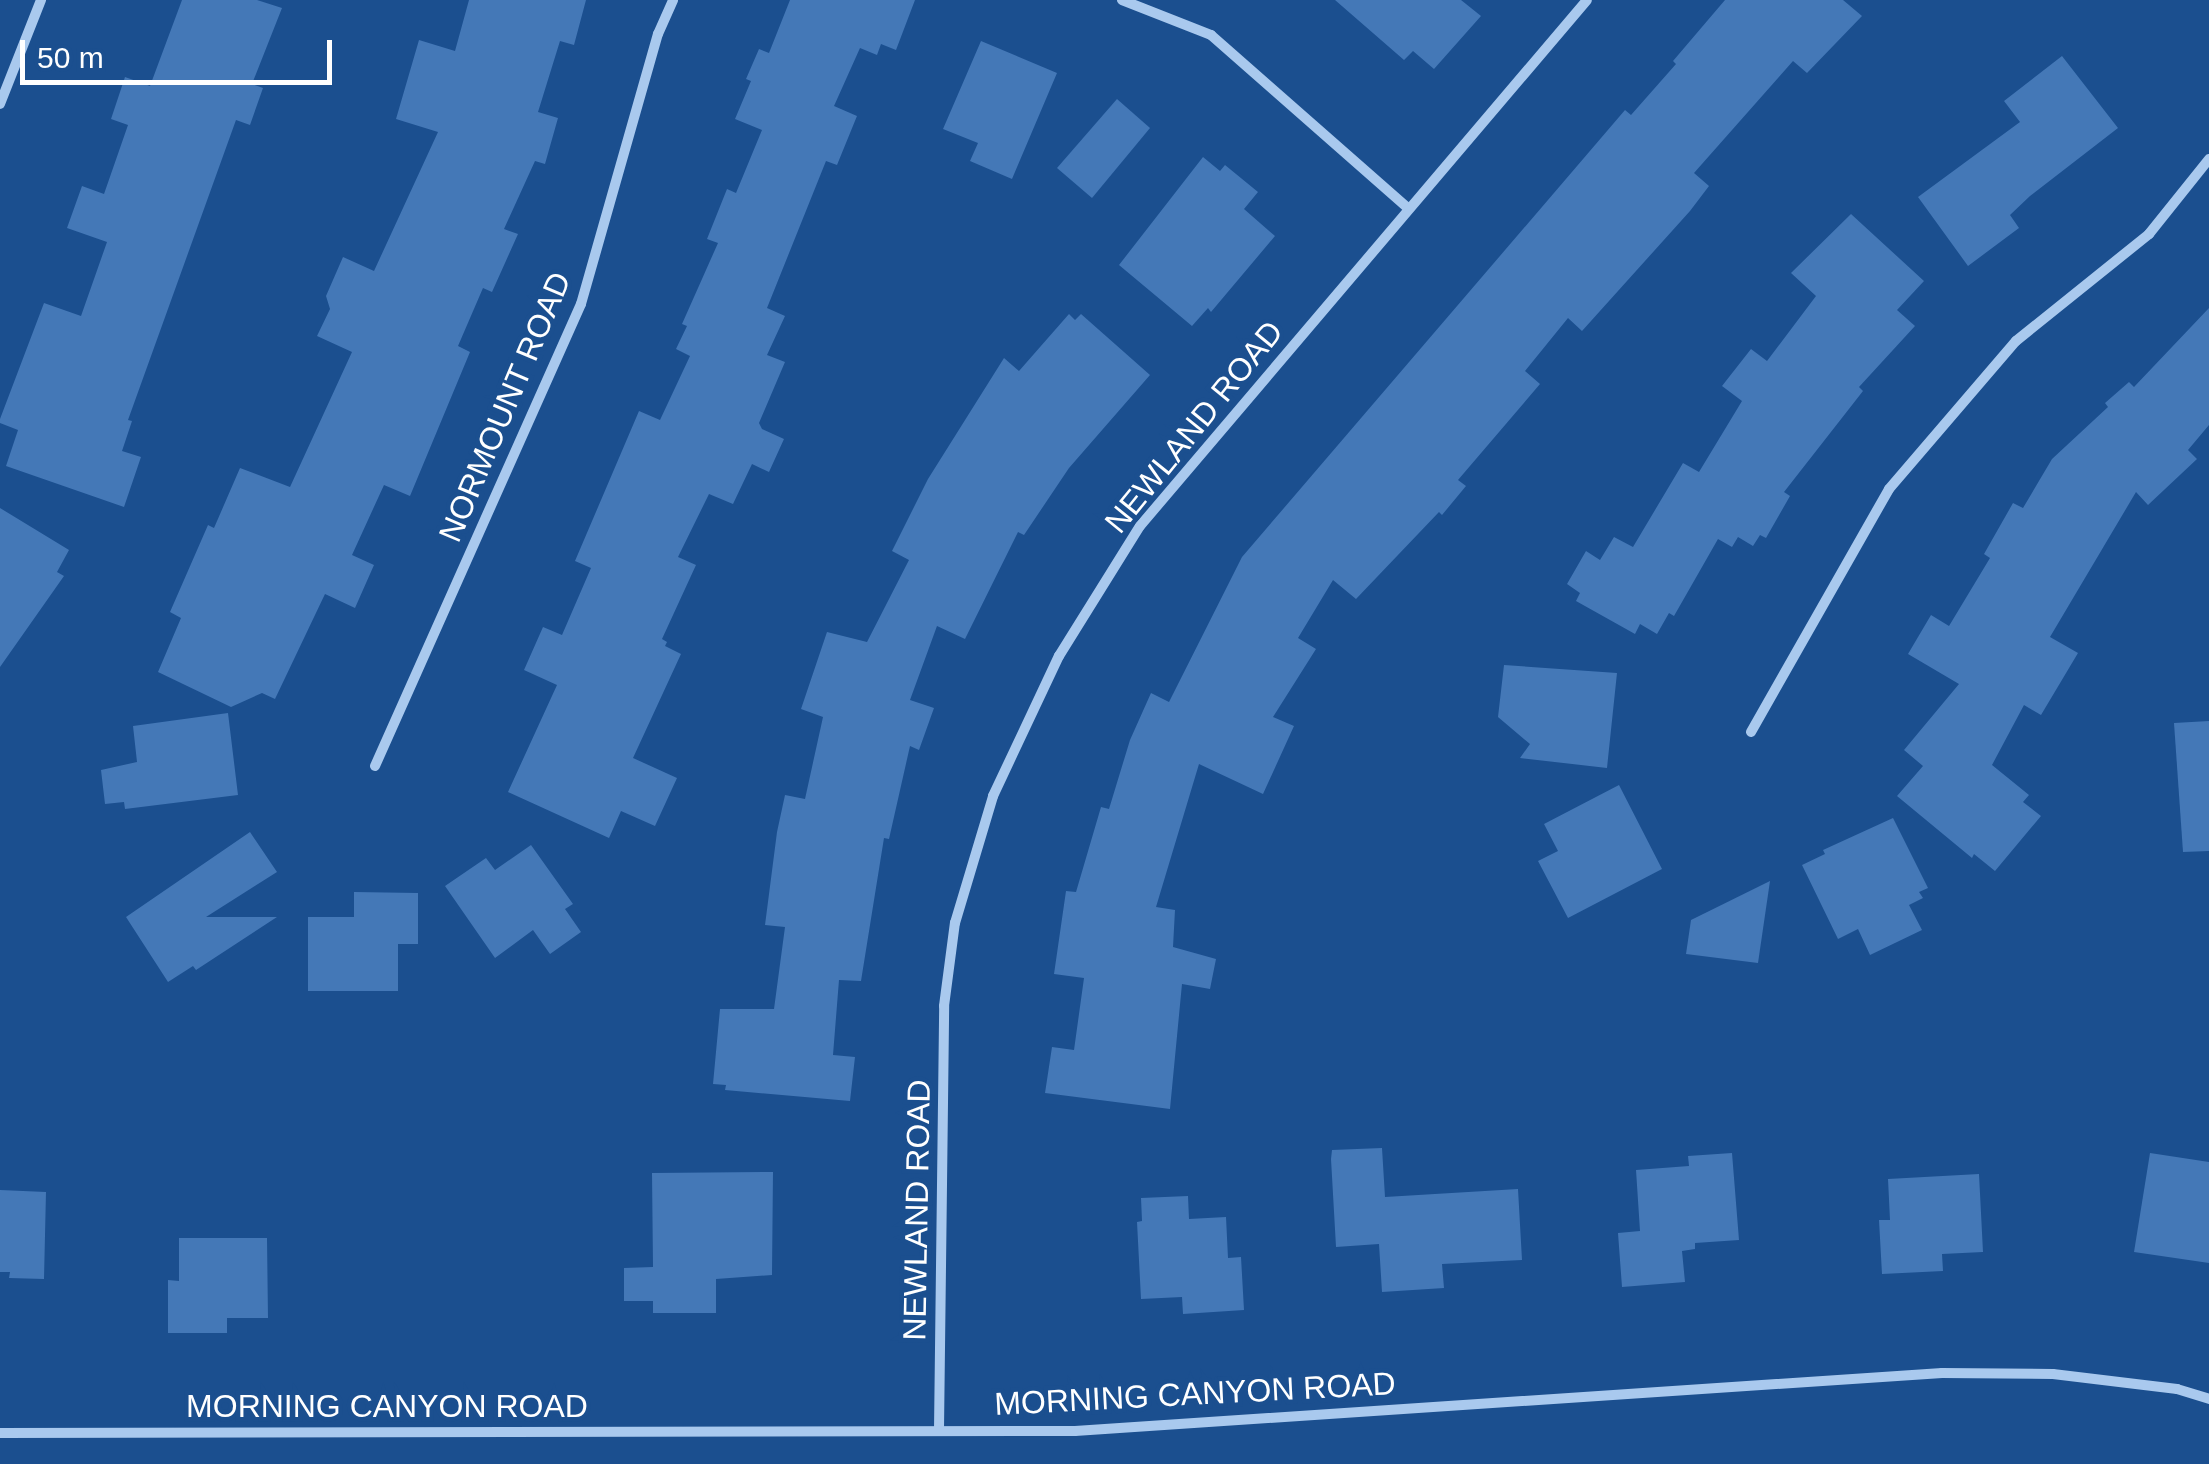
<!DOCTYPE html>
<html>
<head>
<meta charset="utf-8">
<style>
	body { margin:0 }
	#map { position:relative; width:2209px; height:1464px; overflow:hidden; background:#1b4f8f; font-family:Arial,sans-serif }
	div>[style] { position:absolute }
	.building>* { inset:0; background:#4478b7 }
	.minor>* { height:10px; margin:-5px; padding:0 5px; transform-origin:5px; border-radius:5px; background:#a9c9ee }
	span { translate:-50% -50%; white-space:nowrap; text-align:center; line-height:1.15; -webkit-text-stroke:9px #1b4f8f; paint-order:stroke }
	.street-label { font-size:32px; color:#fff }
	.scale { position:absolute; left:20px; top:40px; width:312px; height:45px; box-sizing:border-box; border:5px solid #fff; border-top:0; padding-left:12px; font-size:30px; line-height:35px; white-space:nowrap; color:#fff; -webkit-text-stroke:8px #1b4f8f; paint-order:stroke }
</style>
</head>
<body>
<div id="map">
	<div class="building">
		<div style="clip-path:polygon(182px 0,257px 0,282px 8px,252px 84px,263px 88px,250px 125px,236px 120px,128px 420px,132px 421px,122px 451px,141px 457px,124px 507px,6px 466px,18px 430px,0 423px,0 419px,44px 303px,81px 316px,107px 242px,67px 228px,82px 186px,104px 194px,128px 125px,111px 119px,125px 77px,150px 86px)"></div>
		<div style="clip-path:polygon(469px 0,586px 0,574px 45px,560px 41px,538px 112px,558px 118px,545px 164px,535px 161px,504px 229px,518px 234px,492px 292px,483px 288px,458px 346px,470px 352px,410px 496px,384px 485px,352px 555px,374px 565px,355px 608px,325px 594px,275px 699px,262px 693px,231px 707px,158px 672px,181px 618px,170px 612px,208px 525px,214px 528px,240px 468px,290px 487px,352px 352px,317px 336px,330px 309px,326px 296px,343px 257px,374px 271px,438px 132px,396px 119px,419px 40px,455px 51px)"></div>
		<div style="clip-path:polygon(790px 0,915px 0,896px 50px,881px 44px,877px 55px,860px 48px,834px 106px,857px 116px,837px 165px,826px 161px,767px 308px,785px 316px,767px 355px,785px 362px,759px 423px,762px 429px,784px 439px,769px 472px,752px 464px,733px 504px,709px 494px,678px 557px,696px 565px,662px 639px,667px 642px,665px 646px,681px 654px,633px 758px,677px 778px,655px 826px,621px 811px,609px 838px,508px 792px,557px 685px,524px 670px,543px 627px,562px 635px,591px 568px,575px 561px,639px 411px,660px 420px,690px 356px,676px 349px,687px 326px,682px 324px,718px 243px,707px 239px,727px 189px,736px 193px,762px 130px,735px 119px,751px 81px,746px 79px,759px 49px,769px 53px)"></div>
		<div style="clip-path:polygon(1335px 0,1461px 0,1481px 16px,1434px 69px,1413px 51px,1404px 60px)"></div>
		<div style="clip-path:polygon(1725px 0,1843px 0,1862px 16px,1807px 73px,1793px 61px,1694px 173px,1709px 186px,1690px 211px,1582px 331px,1568px 318px,1525px 371px,1540px 384px,1458px 480px,1466px 486px,1442px 515px,1439px 512px,1356px 599px,1333px 580px,1298px 638px,1316px 649px,1273px 717px,1294px 726px,1263px 794px,1199px 764px,1156px 907px,1175px 910px,1173px 947px,1216px 959px,1210px 989px,1182px 984px,1170px 1109px,1045px 1093px,1052px 1047px,1074px 1050px,1084px 978px,1054px 974px,1066px 891px,1076px 892px,1101px 807px,1109px 809px,1130px 740px,1151px 693px,1169px 702px,1242px 557px,1625px 110px,1631px 115px,1676px 64px,1673px 61px)"></div>
		<div style="clip-path:polygon(981px 41px,1057px 73px,1012px 179px,970px 161px,978px 143px,943px 129px)"></div>
		<div style="clip-path:polygon(2062px 56px,2118px 128px,2030px 196px,2010px 215px,2019px 228px,1968px 266px,1918px 197px,2020px 122px,2004px 101px)"></div>
		<div style="clip-path:polygon(1117px 99px,1150px 128px,1092px 198px,1057px 168px)"></div>
		<div style="clip-path:polygon(1203px 157px,1220px 171px,1225px 165px,1258px 192px,1244px 209px,1275px 236px,1211px 312px,1208px 308px,1192px 326px,1119px 265px)"></div>
		<div style="clip-path:polygon(1851px 214px,1924px 281px,1897px 310px,1915px 326px,1859px 387px,1863px 391px,1784px 492px,1790px 496px,1766px 538px,1760px 535px,1753px 546px,1738px 537px,1732px 547px,1718px 539px,1674px 616px,1669px 613px,1657px 634px,1640px 624px,1635px 634px,1576px 601px,1580px 593px,1567px 584px,1586px 551px,1600px 560px,1614px 537px,1633px 547px,1683px 463px,1699px 472px,1742px 401px,1722px 386px,1751px 349px,1767px 361px,1816px 296px,1791px 273px)"></div>
		<div style="clip-path:polygon(2209px 308px,2209px 425px,2188px 450px,2197px 459px,2148px 505px,2136px 492px,2050px 637px,2078px 653px,2041px 715px,2024px 705px,1992px 765px,2029px 795px,2023px 802px,2041px 816px,1995px 871px,1974px 854px,1972px 858px,1897px 796px,1923px 766px,1904px 750px,1959px 684px,1908px 654px,1931px 615px,1949px 626px,1990px 558px,1984px 554px,2013px 503px,2023px 508px,2052px 459px,2108px 407px,2105px 403px,2129px 382px,2134px 387px)"></div>
		<div style="clip-path:polygon(1069px 314px,1075px 320px,1081px 314px,1150px 375px,1069px 468px,1024px 535px,1018px 532px,965px 639px,937px 626px,910px 700px,934px 708px,919px 750px,910px 746px,889px 839px,884px 838px,861px 981px,839px 980px,833px 1055px,855px 1057px,850px 1101px,725px 1090px,726px 1085px,713px 1084px,720px 1009px,774px 1009px,785px 927px,765px 925px,777px 832px,785px 795px,805px 799px,823px 717px,801px 709px,827px 632px,867px 642px,909px 560px,892px 551px,928px 479px,1004px 358px,1019px 371px)"></div>
		<div style="clip-path:polygon(0 508px,69px 550px,57px 572px,64px 576px,0 667px)"></div>
		<div style="clip-path:polygon(1504px 665px,1617px 673px,1607px 768px,1520px 758px,1530px 744px,1498px 717px)"></div>
		<div style="clip-path:polygon(228px 713px,238px 795px,125px 809px,124px 802px,105px 804px,101px 770px,137px 762px,133px 726px)"></div>
		<div style="clip-path:polygon(2209px 721px,2209px 851px,2183px 852px,2174px 723px)"></div>
		<div style="clip-path:polygon(1619px 785px,1662px 869px,1568px 918px,1538px 861px,1558px 851px,1544px 824px)"></div>
		<div style="clip-path:polygon(1893px 818px,1928px 888px,1919px 892px,1923px 898px,1909px 905px,1922px 930px,1870px 955px,1858px 929px,1838px 939px,1802px 865px,1825px 854px,1823px 850px)"></div>
		<div style="clip-path:polygon(250px 832px,277px 872px,206px 917px,277px 917px,196px 970px,193px 966px,168px 982px,126px 917px)"></div>
		<div style="clip-path:polygon(531px 845px,573px 904px,565px 909px,581px 932px,550px 954px,533px 930px,495px 958px,445px 886px,486px 858px,495px 870px)"></div>
		<div style="clip-path:polygon(1770px 881px,1758px 963px,1686px 954px,1691px 920px)"></div>
		<div style="clip-path:polygon(354px 892px,418px 893px,418px 944px,398px 944px,398px 991px,308px 991px,308px 917px,354px 917px)"></div>
		<div style="clip-path:polygon(1382px 1148px,1385px 1197px,1518px 1189px,1522px 1260px,1442px 1264px,1444px 1288px,1382px 1292px,1379px 1244px,1336px 1247px,1331px 1159px,1332px 1150px)"></div>
		<div style="clip-path:polygon(1732px 1153px,1739px 1240px,1695px 1243px,1695px 1249px,1682px 1251px,1685px 1282px,1622px 1287px,1618px 1233px,1640px 1231px,1636px 1170px,1689px 1166px,1688px 1156px)"></div>
		<div style="clip-path:polygon(2150px 1153px,2209px 1162px,2209px 1263px,2134px 1252px)"></div>
		<div style="clip-path:polygon(773px 1172px,772px 1275px,716px 1279px,716px 1313px,653px 1313px,653px 1301px,624px 1301px,624px 1268px,653px 1267px,652px 1173px)"></div>
		<div style="clip-path:polygon(1979px 1174px,1983px 1252px,1942px 1254px,1943px 1271px,1882px 1274px,1879px 1220px,1890px 1220px,1888px 1179px)"></div>
		<div style="clip-path:polygon(0 1190px,46px 1192px,44px 1279px,9px 1278px,10px 1272px,0 1272px)"></div>
		<div style="clip-path:polygon(1188px 1196px,1189px 1219px,1226px 1217px,1228px 1258px,1241px 1257px,1244px 1310px,1183px 1314px,1182px 1297px,1141px 1299px,1137px 1222px,1142px 1221px,1141px 1198px)"></div>
		<div style="clip-path:polygon(179px 1238px,267px 1238px,268px 1318px,227px 1318px,227px 1333px,168px 1333px,168px 1280px,179px 1281px)"></div>
	</div>
	<div class="minor">
		<div style="left:1122px;top:0;width:96px;rotate:21.5deg"></div>
		<div style="left:1211px;top:35px;width:262px;rotate:41.3deg"></div>
		<div style="left:0;top:104px;width:112px;rotate:-68.5deg"></div>
		<div style="left:1751px;top:732px;width:279px;rotate:-60.4deg"></div>
		<div style="left:1889px;top:489px;width:195px;rotate:-49.4deg"></div>
		<div style="left:2016px;top:341px;width:171px;rotate:-38.8deg"></div>
		<div style="left:2149px;top:234px;width:96px;rotate:-51.3deg"></div>
		<div style="left:375px;top:766px;width:506px;rotate:-65.97deg"></div>
		<div style="left:581px;top:304px;width:281px;rotate:-74.1deg"></div>
		<div style="left:658px;top:34px;width:37px;rotate:-66deg"></div>
		<div style="left:939px;top:1430px;width:424px;rotate:-89.3deg"></div>
		<div style="left:944px;top:1006px;width:84px;rotate:-82.5deg"></div>
		<div style="left:955px;top:923px;width:133px;rotate:-73.3deg"></div>
		<div style="left:993px;top:796px;width:155px;rotate:-64.8deg"></div>
		<div style="left:1059px;top:656px;width:153px;rotate:-58.1deg"></div>
		<div style="left:1140px;top:526px;width:690px;rotate:-49.64deg"></div>
		<div style="left:0;top:1433px;width:1075px;rotate:-0.11deg"></div>
		<div style="left:1075px;top:1431px;width:869px;rotate:-3.83deg"></div>
		<div style="left:1942px;top:1373px;width:111px;rotate:0.5deg"></div>
		<div style="left:2053px;top:1374px;width:125px;rotate:6.9deg"></div>
		<div style="left:2177px;top:1389px;width:34px;rotate:17deg"></div>
	</div>
	<div class="street-label">
		<span style="left:505px;top:407px;rotate:-67deg">NORMOUNT ROAD</span>
		<span style="left:1194px;top:427px;rotate:-51deg">NEWLAND ROAD</span>
		<span style="left:917px;top:1210px;rotate:-89deg">NEWLAND ROAD</span>
		<span style="left:1195px;top:1394px;rotate:-3deg">MORNING CANYON ROAD</span>
		<span style="left:387px;top:1406px">MORNING CANYON ROAD</span>
	</div>
	<div class="scale">50 m</div>
</div>
</body>
</html>
